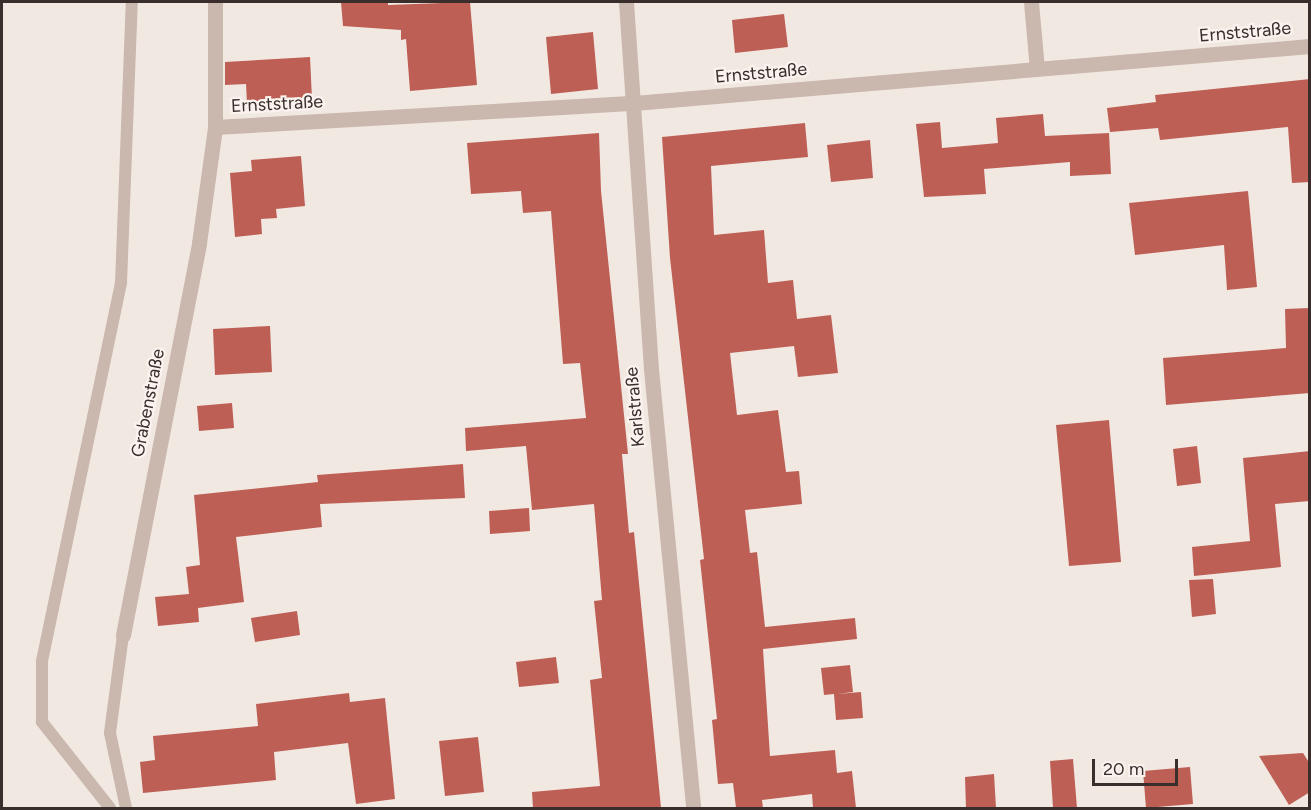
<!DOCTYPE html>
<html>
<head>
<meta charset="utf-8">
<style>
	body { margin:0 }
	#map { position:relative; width:1311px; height:810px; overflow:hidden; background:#f2e8e2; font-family:Figtree,sans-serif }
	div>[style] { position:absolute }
	.building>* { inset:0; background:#bd5f55 }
	.service>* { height:12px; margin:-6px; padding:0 6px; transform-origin:6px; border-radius:6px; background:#cab7ae }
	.minor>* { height:15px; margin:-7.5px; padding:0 7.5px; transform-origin:7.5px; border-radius:7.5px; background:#cab7ae }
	span { translate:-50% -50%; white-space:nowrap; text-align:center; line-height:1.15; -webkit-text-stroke:4.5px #faf3ee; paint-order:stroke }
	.street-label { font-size:18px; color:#392e2c }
	.frame { position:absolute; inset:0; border:3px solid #392e2c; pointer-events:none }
	.scale { position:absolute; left:1092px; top:759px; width:86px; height:27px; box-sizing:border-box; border:3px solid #392e2c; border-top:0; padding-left:8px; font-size:18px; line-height:21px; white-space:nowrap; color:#392e2c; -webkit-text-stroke:4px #faf3ee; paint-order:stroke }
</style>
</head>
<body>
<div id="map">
	<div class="building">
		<div style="clip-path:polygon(341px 2px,388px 2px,388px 5px,470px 2px,477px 85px,410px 91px,406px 39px,401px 40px,401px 30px,343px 26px)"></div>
		<div style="clip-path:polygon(784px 14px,788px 47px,735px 53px,732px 20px)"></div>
		<div style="clip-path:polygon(593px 32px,598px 89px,551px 94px,546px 37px)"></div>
		<div style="clip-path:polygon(310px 57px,312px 99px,247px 103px,246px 84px,225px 85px,225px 62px)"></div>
		<div style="clip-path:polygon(1310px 79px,1310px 182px,1292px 183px,1288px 127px,1160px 140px,1158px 128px,1110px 132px,1107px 108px,1156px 102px,1155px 95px)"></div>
		<div style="clip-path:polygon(1043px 114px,1045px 136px,1109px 133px,1111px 174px,1070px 176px,1070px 162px,984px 169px,986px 194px,924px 197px,916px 124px,940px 122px,942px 148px,998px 143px,996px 118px)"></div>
		<div style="clip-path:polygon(805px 123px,808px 157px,711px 166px,714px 235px,764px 230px,768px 283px,793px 280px,797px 319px,831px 315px,838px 373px,798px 377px,794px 346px,730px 353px,737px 415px,778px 410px,786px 472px,799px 471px,802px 504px,745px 510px,750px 553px,757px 552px,765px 627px,855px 618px,857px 639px,763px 649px,770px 756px,835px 750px,837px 773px,852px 771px,856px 808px,813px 808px,812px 794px,762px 800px,763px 808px,736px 808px,733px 783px,718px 784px,712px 720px,717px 719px,700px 560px,704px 559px,670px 258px,662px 137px)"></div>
		<div style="clip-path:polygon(599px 133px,601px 191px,628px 454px,622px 454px,629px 533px,634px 532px,661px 808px,533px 808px,532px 792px,600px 786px,590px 680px,602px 678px,594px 601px,602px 600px,594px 504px,532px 510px,526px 446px,466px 451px,465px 428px,586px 418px,580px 363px,563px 364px,551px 211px,523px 213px,521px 191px,471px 194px,467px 143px)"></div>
		<div style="clip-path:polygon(870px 140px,873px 178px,831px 182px,827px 145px)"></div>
		<div style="clip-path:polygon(301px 156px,305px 206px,276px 209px,277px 218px,261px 219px,262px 234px,235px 237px,230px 173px,252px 171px,251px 160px)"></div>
		<div style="clip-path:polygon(1248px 191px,1257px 287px,1227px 290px,1224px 245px,1135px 255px,1129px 203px)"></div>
		<div style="clip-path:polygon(1310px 308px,1310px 393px,1166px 405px,1163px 358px,1286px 348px,1285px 309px)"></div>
		<div style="clip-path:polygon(270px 326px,272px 372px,215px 375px,213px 329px)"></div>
		<div style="clip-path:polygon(232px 403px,234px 428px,199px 431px,197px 406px)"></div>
		<div style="clip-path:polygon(1109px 420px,1121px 562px,1069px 566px,1056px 425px)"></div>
		<div style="clip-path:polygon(1197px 446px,1201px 483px,1177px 486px,1173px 449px)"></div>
		<div style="clip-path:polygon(1310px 451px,1310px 501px,1275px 504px,1281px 567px,1194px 576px,1192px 547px,1250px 541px,1243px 458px)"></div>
		<div style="clip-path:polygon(463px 464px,465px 498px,320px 504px,322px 527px,236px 537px,244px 602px,198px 608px,199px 622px,158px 626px,155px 597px,189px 594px,186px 567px,200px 565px,194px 495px,318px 482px,317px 475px)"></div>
		<div style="clip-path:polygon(529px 508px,530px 531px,490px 534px,489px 511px)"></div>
		<div style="clip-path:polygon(1213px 579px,1216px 614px,1192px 617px,1189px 580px)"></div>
		<div style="clip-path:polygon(297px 611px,300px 635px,255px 642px,251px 618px)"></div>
		<div style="clip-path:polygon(556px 657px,559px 683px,519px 687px,516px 662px)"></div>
		<div style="clip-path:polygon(850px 665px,853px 692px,837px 694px,861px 692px,863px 718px,836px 720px,834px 694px,824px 695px,821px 668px)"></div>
		<div style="clip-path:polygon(349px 693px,350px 702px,385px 698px,395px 799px,356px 804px,348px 743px,274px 752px,276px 780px,143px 793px,140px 762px,155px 760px,153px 736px,258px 726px,256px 704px)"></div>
		<div style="clip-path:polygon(478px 737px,484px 792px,445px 796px,439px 741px)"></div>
		<div style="clip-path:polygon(1303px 753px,1310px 764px,1310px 792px,1289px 805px,1259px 756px)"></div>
		<div style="clip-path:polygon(1073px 759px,1077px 808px,1053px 808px,1050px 761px)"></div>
		<div style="clip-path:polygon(1190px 767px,1193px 804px,1146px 808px,1143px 771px)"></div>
		<div style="clip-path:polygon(994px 774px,996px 808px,966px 808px,965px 777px)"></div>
	</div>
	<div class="service">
		<div style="left:123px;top:635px;width:99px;rotate:97.6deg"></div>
		<div style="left:110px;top:733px;width:77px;rotate:78deg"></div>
		<div style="left:110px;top:808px;width:110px;rotate:-128.3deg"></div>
		<div style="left:42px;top:722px;width:61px;rotate:-90deg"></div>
		<div style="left:42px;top:661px;width:386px;rotate:-78.2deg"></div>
		<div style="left:121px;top:283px;width:281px;rotate:-87.8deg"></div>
	</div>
	<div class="minor">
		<div style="left:626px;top:2px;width:368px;rotate:86.1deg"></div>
		<div style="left:651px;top:369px;width:441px;rotate:84.5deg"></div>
		<div style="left:1031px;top:2px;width:67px;rotate:84.9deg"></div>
		<div style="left:215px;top:127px;width:420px;rotate:-3.3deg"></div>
		<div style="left:634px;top:103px;width:678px;rotate:-4.82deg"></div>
		<div style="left:123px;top:635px;width:399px;rotate:-79deg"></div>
		<div style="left:199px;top:243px;width:117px;rotate:-82.1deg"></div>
		<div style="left:215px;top:127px;width:125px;rotate:-90deg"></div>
	</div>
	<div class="street-label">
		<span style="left:1245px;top:32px;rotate:-5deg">Ernststraße</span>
		<span style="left:761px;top:73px;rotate:-5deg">Ernststraße</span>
		<span style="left:277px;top:104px;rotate:-3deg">Ernststraße</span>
		<span style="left:148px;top:403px;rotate:-79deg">Grabenstraße</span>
		<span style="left:635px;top:407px;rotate:-95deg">Karlstraße</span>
	</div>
	<div class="frame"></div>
	<div class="scale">20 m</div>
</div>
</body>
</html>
